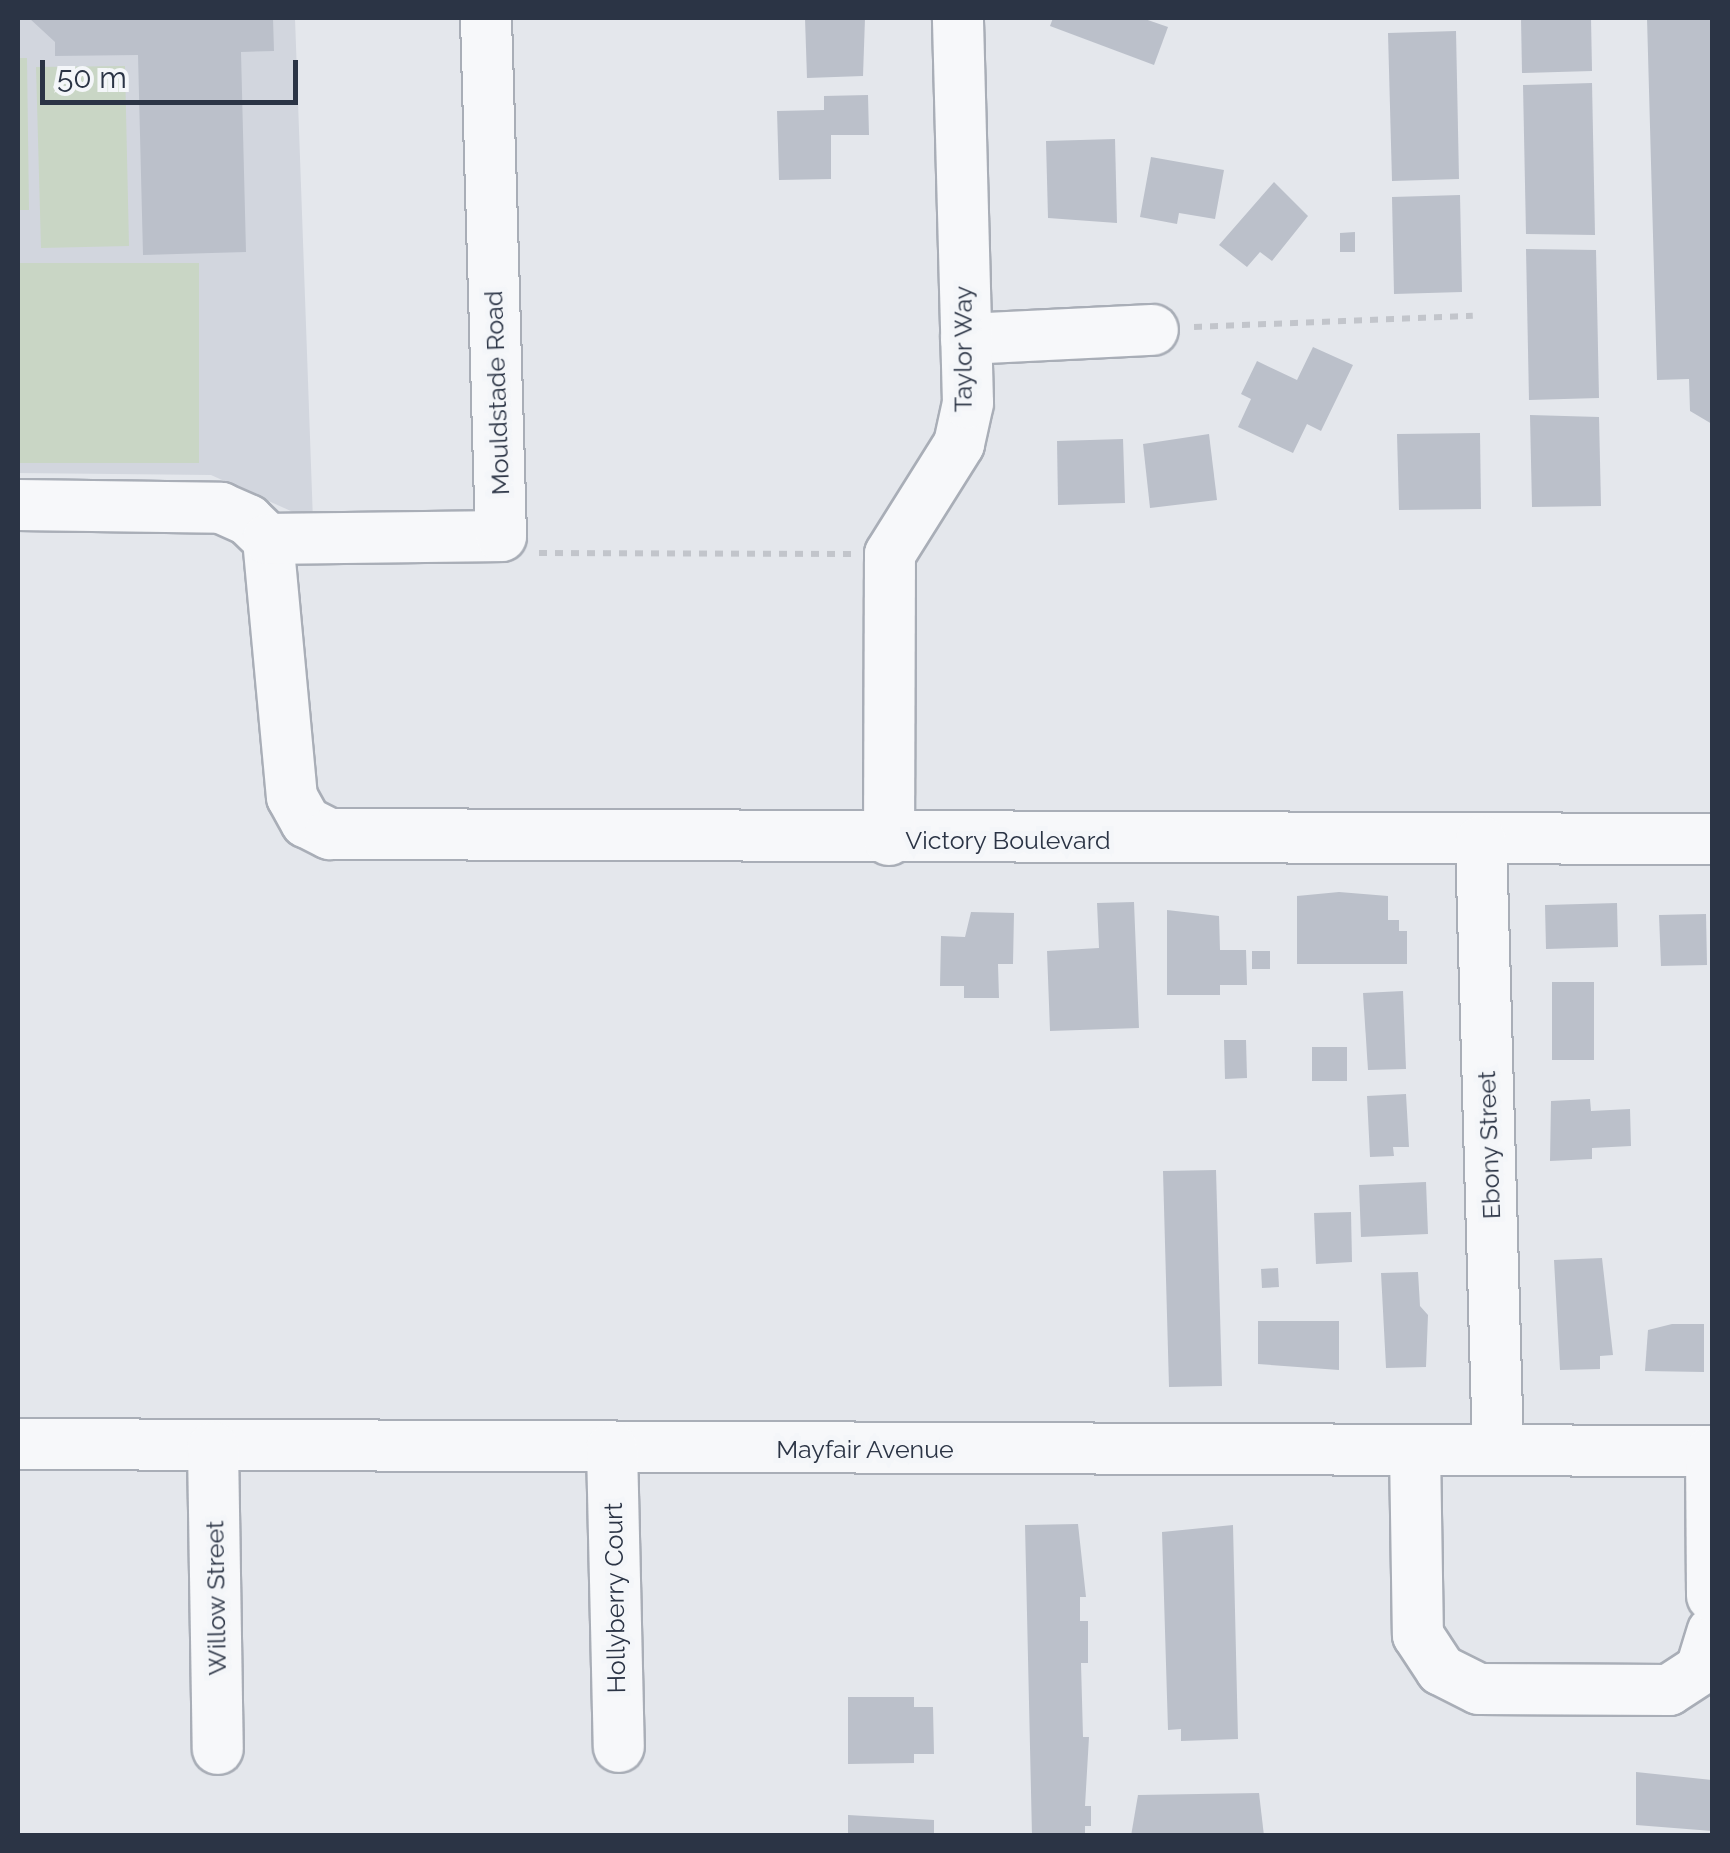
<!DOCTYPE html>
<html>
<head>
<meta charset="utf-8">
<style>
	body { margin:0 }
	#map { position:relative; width:1730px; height:1853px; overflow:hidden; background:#e4e7ec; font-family:Raleway,sans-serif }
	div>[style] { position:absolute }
	.built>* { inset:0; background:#d2d6de }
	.green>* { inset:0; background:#c9d6c5 }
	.building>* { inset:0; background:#bbc0ca }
	.path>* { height:6px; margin-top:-3px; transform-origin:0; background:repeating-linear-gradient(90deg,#c2c5cb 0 8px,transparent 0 16px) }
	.roads { filter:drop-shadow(2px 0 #a9aeb7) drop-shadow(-2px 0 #a9aeb7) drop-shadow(0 2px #a9aeb7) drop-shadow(0 -2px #a9aeb7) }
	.minor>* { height:50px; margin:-25px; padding:0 25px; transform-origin:25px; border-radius:25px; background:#f7f8fa }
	span { translate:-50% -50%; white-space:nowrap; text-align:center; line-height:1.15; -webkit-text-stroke:10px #f4f6f9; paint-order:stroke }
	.street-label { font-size:25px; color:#2b3445 }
	.frame { position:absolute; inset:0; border:20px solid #2b3445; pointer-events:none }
	.scale { position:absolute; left:40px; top:60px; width:258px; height:45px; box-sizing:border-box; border:5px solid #2b3445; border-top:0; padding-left:12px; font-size:30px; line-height:35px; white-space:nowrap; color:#2b3445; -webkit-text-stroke:8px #f4f6f9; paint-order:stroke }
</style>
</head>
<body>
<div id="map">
	<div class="built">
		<div style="clip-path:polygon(18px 18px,295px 18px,313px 521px,211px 475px,18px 473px)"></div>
	</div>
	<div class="green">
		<div style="clip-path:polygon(18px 58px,27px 58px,29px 210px,18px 210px)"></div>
		<div style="clip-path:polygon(125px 66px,129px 246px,41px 248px,36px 67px)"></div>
		<div style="clip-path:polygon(18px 263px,199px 263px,199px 463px,18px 463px)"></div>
	</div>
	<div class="building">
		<div style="clip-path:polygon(29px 18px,273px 18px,274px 51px,241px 52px,246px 252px,143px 255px,138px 55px,55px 56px,55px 42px)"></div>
		<div style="clip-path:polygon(805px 18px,865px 18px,863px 76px,807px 78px)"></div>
		<div style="clip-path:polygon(1053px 18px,1142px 18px,1168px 27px,1154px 65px,1050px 26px)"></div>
		<div style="clip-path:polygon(1521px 18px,1591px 18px,1592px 71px,1522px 73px)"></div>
		<div style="clip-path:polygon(1647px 18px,1712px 18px,1712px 424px,1690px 411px,1689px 379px,1657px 380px)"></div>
		<div style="clip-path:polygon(1456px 31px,1459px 179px,1392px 181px,1388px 33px)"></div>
		<div style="clip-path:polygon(1592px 83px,1595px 235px,1526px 234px,1523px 85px)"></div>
		<div style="clip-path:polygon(868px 95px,869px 135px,831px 135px,831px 179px,779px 180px,777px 111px,824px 110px,824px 96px)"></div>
		<div style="clip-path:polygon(1115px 139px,1117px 223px,1048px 218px,1046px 141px)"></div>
		<div style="clip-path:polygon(1151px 157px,1224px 170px,1215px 219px,1179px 213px,1177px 224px,1140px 217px)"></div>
		<div style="clip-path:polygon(1274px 182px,1308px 216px,1272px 261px,1260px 252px,1247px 267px,1219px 245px)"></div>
		<div style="clip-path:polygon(1460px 195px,1462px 292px,1394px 294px,1392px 197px)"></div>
		<div style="clip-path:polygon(1355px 232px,1355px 252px,1340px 252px,1340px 233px)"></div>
		<div style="clip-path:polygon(1526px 249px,1596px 250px,1599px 398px,1529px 400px)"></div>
		<div style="clip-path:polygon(1313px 347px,1353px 365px,1321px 431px,1307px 424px,1293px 453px,1238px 427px,1251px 399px,1241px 394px,1257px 361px,1297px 380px)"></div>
		<div style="clip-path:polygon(1530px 415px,1599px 417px,1601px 506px,1532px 507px)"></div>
		<div style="clip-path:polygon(1480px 433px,1481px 509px,1399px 510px,1397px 434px)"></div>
		<div style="clip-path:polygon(1209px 434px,1217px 500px,1150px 508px,1143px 444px)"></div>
		<div style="clip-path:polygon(1123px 439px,1125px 503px,1058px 505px,1057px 441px)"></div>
		<div style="clip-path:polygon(1339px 892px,1388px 896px,1388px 920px,1399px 920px,1399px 931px,1407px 931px,1407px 964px,1297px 964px,1297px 896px)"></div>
		<div style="clip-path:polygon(1134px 902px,1139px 1028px,1050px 1031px,1047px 951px,1099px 948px,1097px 903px)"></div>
		<div style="clip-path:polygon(1617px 903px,1618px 947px,1546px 949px,1545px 905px)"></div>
		<div style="clip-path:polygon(1167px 910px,1219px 916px,1220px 950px,1246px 950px,1247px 985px,1220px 985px,1220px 995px,1167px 995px)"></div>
		<div style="clip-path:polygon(971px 912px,1014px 913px,1013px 964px,998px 964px,999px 998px,964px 998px,964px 986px,940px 986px,941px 936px,965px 937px)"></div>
		<div style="clip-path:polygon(1706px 914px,1707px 965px,1661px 966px,1659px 915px)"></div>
		<div style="clip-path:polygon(1252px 951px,1270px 951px,1270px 969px,1252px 969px)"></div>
		<div style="clip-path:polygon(1552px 982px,1594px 982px,1594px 1060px,1552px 1060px)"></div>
		<div style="clip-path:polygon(1403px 991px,1406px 1069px,1368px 1070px,1363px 993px)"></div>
		<div style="clip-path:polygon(1224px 1040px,1246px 1040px,1247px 1078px,1225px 1079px)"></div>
		<div style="clip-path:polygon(1312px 1047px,1347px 1047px,1347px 1081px,1312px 1081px)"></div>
		<div style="clip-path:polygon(1406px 1094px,1409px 1147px,1393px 1147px,1394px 1156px,1370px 1157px,1367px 1096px)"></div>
		<div style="clip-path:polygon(1590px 1099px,1591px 1111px,1630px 1109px,1631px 1146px,1592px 1148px,1592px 1159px,1550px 1161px,1551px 1101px)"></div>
		<div style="clip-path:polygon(1216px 1170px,1222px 1386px,1169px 1387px,1163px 1171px)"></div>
		<div style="clip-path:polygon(1426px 1182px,1428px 1234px,1361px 1237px,1359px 1185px)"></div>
		<div style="clip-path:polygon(1351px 1212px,1352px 1262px,1316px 1264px,1314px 1213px)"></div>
		<div style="clip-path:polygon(1602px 1258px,1613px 1355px,1600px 1356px,1600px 1369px,1560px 1370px,1554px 1260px)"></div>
		<div style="clip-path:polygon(1278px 1268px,1279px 1287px,1262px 1288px,1261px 1269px)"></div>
		<div style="clip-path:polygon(1418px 1272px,1420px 1306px,1428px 1315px,1426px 1367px,1386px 1368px,1381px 1273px)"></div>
		<div style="clip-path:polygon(1258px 1321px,1339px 1321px,1339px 1370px,1258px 1364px)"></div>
		<div style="clip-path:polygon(1672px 1324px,1704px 1324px,1704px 1372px,1645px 1371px,1648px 1330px)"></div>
		<div style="clip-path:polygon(1078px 1524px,1086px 1597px,1080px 1597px,1080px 1621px,1088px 1621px,1088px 1663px,1081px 1663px,1083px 1737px,1089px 1737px,1085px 1806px,1091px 1806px,1091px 1826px,1085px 1826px,1085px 1836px,1032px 1836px,1025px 1525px)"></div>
		<div style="clip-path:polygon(1233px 1525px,1238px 1739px,1181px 1741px,1181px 1729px,1168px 1730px,1162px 1532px)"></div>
		<div style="clip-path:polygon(848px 1697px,914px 1697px,914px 1707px,933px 1707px,934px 1754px,914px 1754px,914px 1763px,848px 1764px)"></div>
		<div style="clip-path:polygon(1636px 1772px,1712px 1780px,1712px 1831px,1636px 1825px)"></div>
		<div style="clip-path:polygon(1259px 1793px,1264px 1836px,1131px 1836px,1138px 1795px)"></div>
		<div style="clip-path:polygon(848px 1815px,934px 1820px,934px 1836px,848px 1836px)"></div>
	</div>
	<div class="path">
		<div style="left:1194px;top:327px;width:279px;rotate:-2.3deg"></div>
		<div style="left:539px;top:553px;width:312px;rotate:0.2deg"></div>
	</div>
	<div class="roads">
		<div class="minor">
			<div style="left:966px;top:339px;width:187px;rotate:-2.8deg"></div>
			<div style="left:18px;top:505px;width:203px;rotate:0.8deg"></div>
			<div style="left:221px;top:508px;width:30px;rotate:24deg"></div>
			<div style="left:248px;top:520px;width:28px;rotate:44deg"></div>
			<div style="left:268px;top:539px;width:259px;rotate:84.7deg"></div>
			<div style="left:292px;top:797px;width:29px;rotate:61deg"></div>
			<div style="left:306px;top:822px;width:27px;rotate:27deg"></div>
			<div style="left:330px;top:834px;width:1382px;rotate:0.21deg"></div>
			<div style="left:268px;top:539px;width:233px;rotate:-0.7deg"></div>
			<div style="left:501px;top:536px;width:518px;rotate:-91.66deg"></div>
			<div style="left:889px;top:840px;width:286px;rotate:-89.8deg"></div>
			<div style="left:890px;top:554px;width:130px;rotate:-57.9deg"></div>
			<div style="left:959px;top:444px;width:42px;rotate:-77.6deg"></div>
			<div style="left:968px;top:403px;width:385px;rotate:-91.5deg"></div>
			<div style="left:1481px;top:841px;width:608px;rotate:88.4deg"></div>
			<div style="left:18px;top:1444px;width:1694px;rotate:0.24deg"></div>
			<div style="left:213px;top:1447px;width:302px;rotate:89.1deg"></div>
			<div style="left:612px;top:1448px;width:299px;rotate:88.7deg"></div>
			<div style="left:1415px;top:1450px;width:185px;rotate:89.1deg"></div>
			<div style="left:1418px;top:1635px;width:42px;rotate:56.7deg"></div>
			<div style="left:1441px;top:1670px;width:42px;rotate:26.6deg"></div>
			<div style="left:1479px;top:1689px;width:190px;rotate:0.3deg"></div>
			<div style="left:1669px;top:1690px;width:38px;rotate:-33deg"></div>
			<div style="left:1701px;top:1669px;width:39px;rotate:-73deg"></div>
			<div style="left:1711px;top:1451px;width:145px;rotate:89.6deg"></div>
		</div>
	</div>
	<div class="street-label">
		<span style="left:963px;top:349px;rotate:-90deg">Taylor Way</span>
		<span style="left:497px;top:393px;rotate:-92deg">Mouldstade Road</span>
		<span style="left:1008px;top:840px">Victory Boulevard</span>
		<span style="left:1489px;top:1145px;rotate:-92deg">Ebony Street</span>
		<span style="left:865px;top:1449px">Mayfair Avenue</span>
		<span style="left:216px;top:1598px;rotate:-91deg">Willow Street</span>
		<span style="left:615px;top:1598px;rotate:-91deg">Hollyberry Court</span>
	</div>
	<div class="frame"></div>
	<div class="scale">50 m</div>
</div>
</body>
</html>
